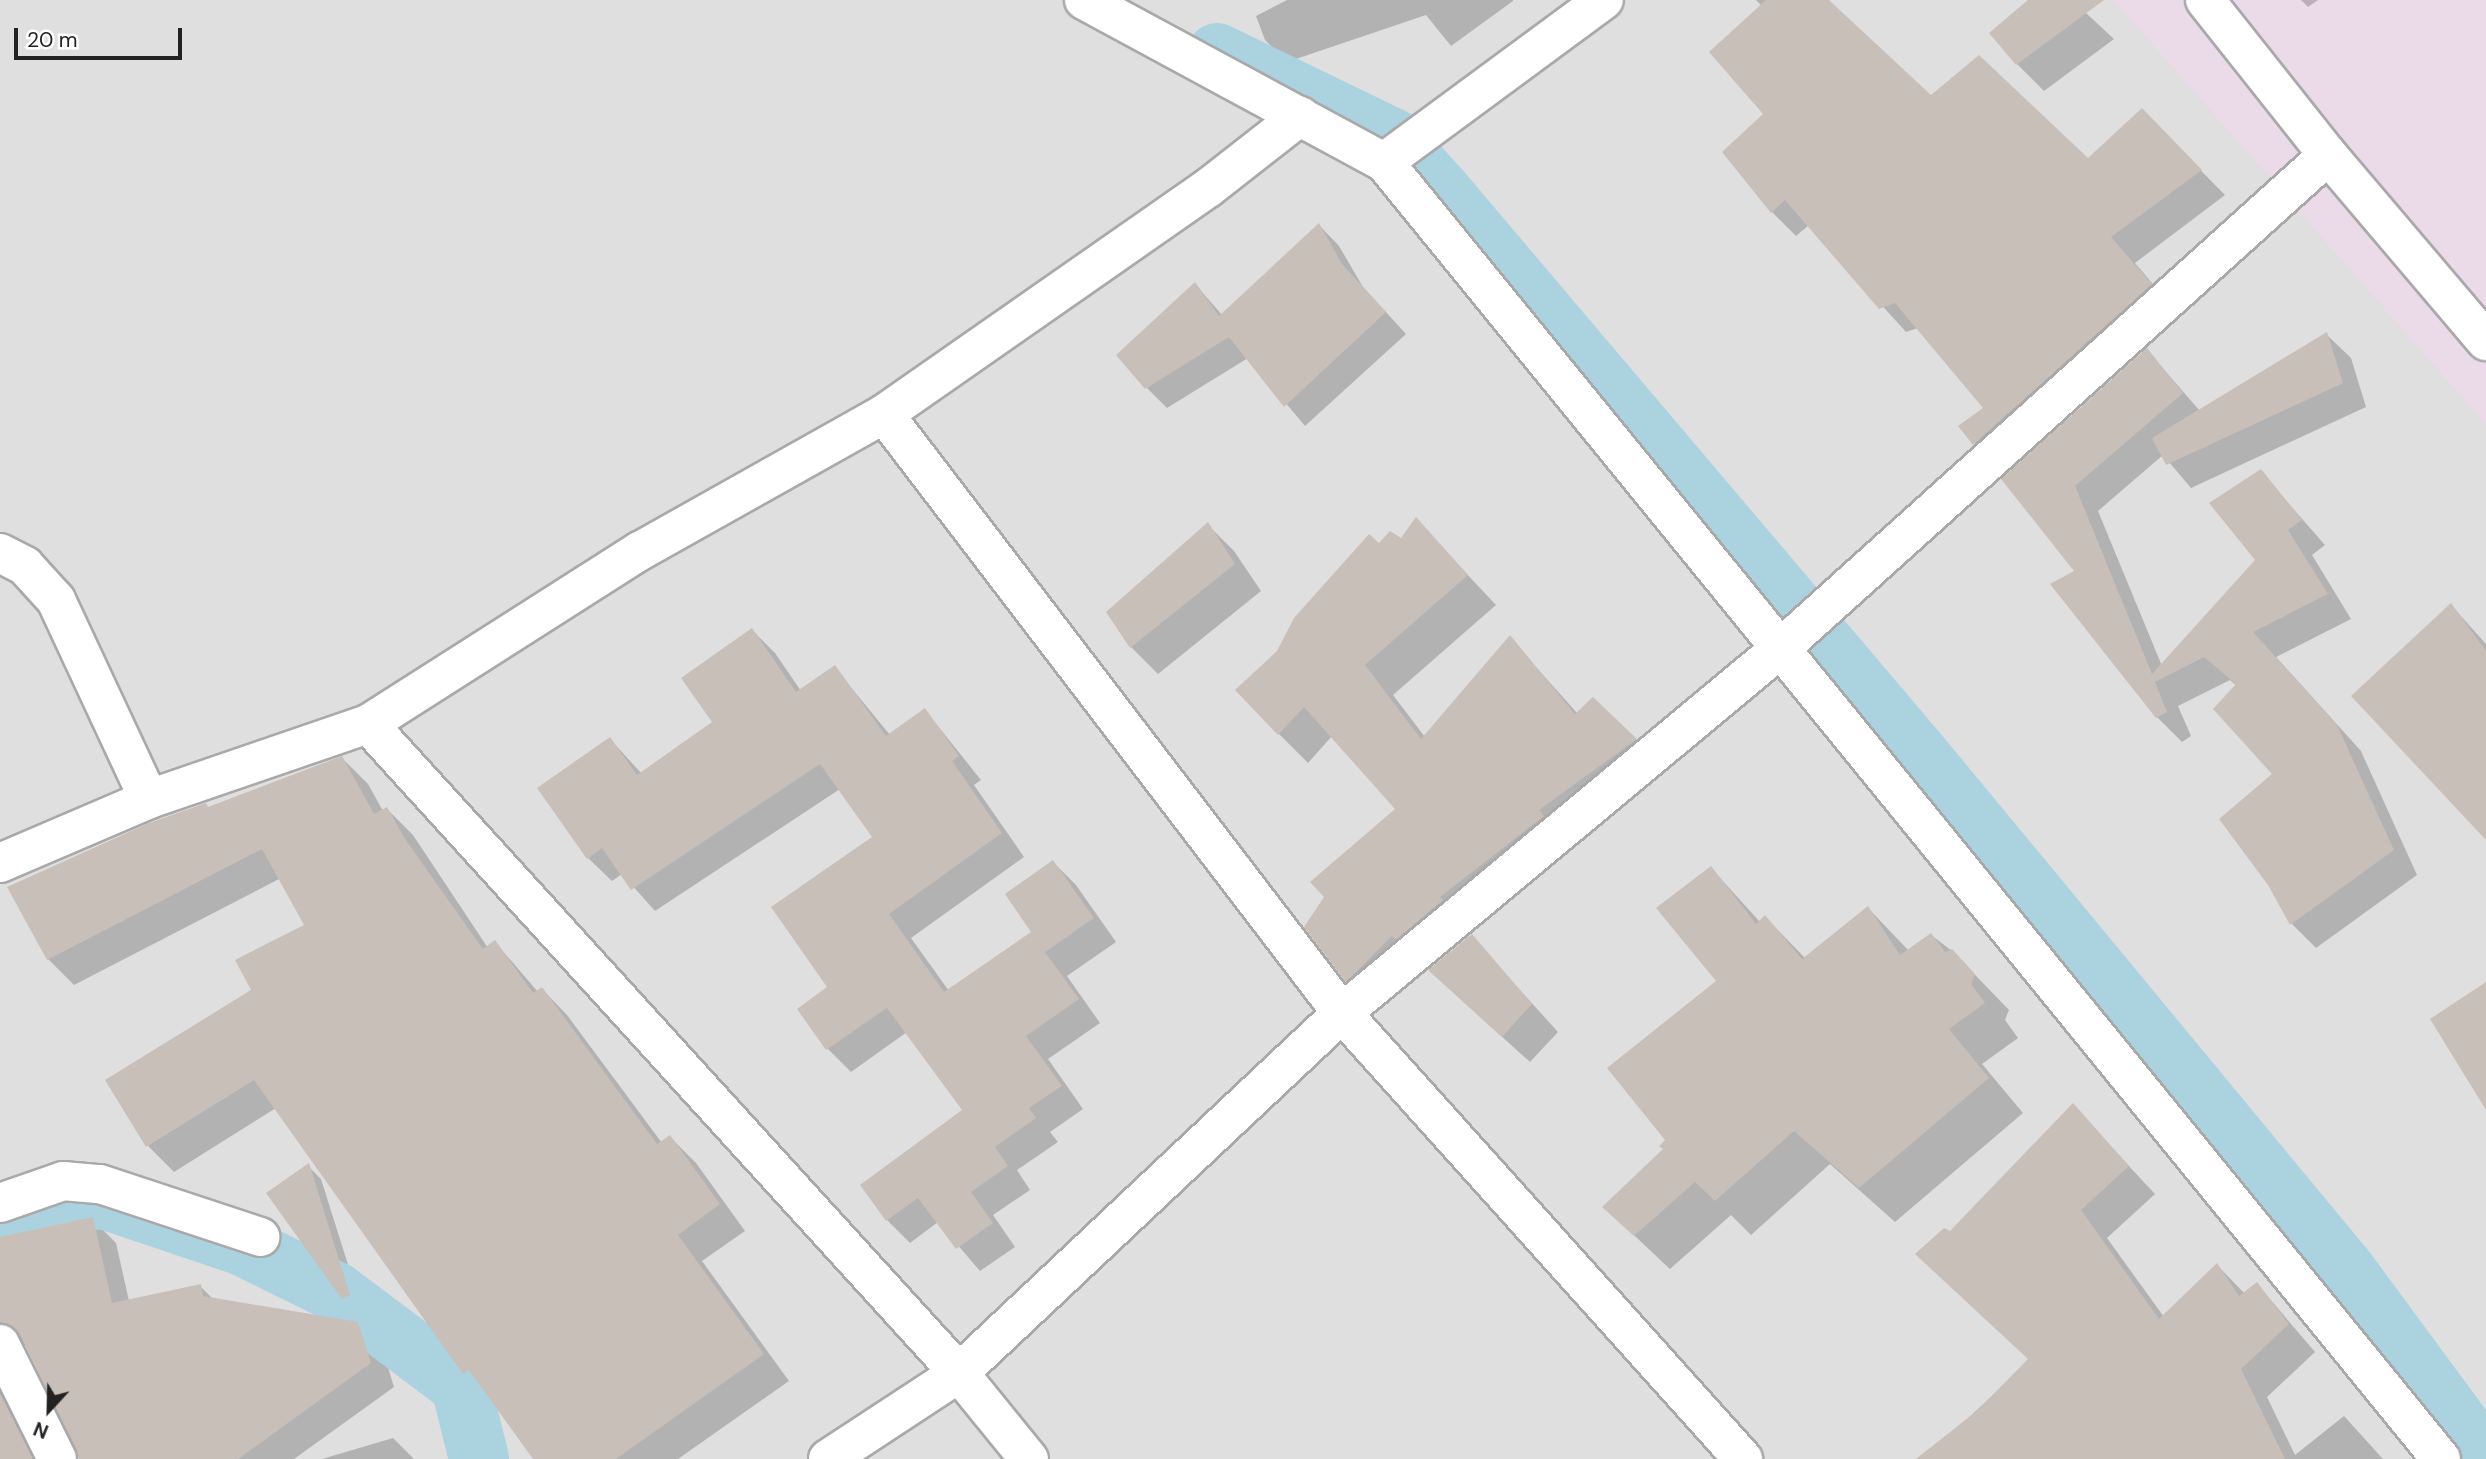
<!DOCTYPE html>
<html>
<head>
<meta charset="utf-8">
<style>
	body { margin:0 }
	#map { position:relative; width:2486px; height:1459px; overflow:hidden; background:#f2efe9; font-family:"DM Sans",sans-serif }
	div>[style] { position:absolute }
	.residential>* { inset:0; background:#e0dfdf }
	.industrial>* { inset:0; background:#ebdbe8 }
	.shadow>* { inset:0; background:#0003 }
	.canal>* { height:60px; margin:-30px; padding:0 30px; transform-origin:30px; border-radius:30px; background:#aad3df }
	.building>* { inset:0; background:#c7bfb8 }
	.roads { filter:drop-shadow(2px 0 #a9a9a9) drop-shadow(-2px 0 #a9a9a9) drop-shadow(0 2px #a9a9a9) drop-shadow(0 -2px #a9a9a9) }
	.street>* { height:38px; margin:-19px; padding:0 19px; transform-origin:19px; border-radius:19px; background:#fff }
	span { translate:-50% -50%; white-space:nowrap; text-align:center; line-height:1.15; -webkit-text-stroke:5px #fff; paint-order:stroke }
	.north { position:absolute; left:14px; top:1375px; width:70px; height:70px; -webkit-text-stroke:5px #fff; paint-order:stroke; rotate:202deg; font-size:19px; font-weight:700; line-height:28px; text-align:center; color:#222 }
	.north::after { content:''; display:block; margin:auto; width:24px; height:32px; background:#222; clip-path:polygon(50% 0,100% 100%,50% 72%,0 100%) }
	.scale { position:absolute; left:14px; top:28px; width:168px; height:32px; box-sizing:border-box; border:4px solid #222; border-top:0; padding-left:9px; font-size:21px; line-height:24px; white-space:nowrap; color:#222; -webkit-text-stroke:5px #fff; paint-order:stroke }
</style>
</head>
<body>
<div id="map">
	<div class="residential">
		<div style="clip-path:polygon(0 0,2486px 0,2486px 1459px,0 1459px)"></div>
	</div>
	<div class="industrial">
		<div style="clip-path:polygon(2114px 0,2486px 0,2486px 424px)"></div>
	</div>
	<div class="shadow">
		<div style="clip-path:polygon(1287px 0,1513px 0,1513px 1px,1451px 46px,1426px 15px,1287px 62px,1265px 40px,1256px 16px)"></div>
		<div style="clip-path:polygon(1756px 0,1827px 0,1931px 98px,2088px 160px,2142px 111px,2225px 195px,2135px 263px,2175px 310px,1999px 468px,1961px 426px,1985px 408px,1918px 328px,1906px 332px,1809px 225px,1796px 236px,1772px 212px,1762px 6px)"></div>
		<div style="clip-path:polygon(2031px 0,2072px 0,2114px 39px,2044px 91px,2017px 64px)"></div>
		<div style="clip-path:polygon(2301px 0,2318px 0,2308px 7px)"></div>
		<div style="clip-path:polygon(1319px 225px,1339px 246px,1363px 287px,1406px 334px,1305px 426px,1248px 358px,1167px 408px,1147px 388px,1195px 284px,1222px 315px)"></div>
		<div style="clip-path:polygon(2327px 335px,2351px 358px,2366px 407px,2191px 488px,2163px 455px,2098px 511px,2162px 666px,2258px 560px,2260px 471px,2325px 545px,2312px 555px,2351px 619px,2276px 657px,2361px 751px,2417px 875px,2316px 948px,2292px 924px,2274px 774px,2237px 686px,2230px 680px,2178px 706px,2191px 736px,2182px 742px,2157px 717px,2077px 571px,2003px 479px,2147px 350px,2200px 411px)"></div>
		<div style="clip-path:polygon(1416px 520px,1496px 605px,1393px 695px,1425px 737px,1510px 638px,1578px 714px,1593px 699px,1665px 769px,1376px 1009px,1347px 980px,1398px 809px,1332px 736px,1308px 763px,1279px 734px,1279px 652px,1379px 545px,1401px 541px)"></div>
		<div style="clip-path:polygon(1208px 525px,1234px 551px,1261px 591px,1158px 674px,1131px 647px,1108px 613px)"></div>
		<div style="clip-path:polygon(2451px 605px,2486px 644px,2486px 839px)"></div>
		<div style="clip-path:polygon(752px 630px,775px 653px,801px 691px,835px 668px,890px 735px,925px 710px,981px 780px,974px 785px,1024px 857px,911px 938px,949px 991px,1033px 932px,1053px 862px,1076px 885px,1116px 942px,1067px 976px,1100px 1023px,1048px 1059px,1083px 1109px,1050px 1132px,1058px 1142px,1017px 1170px,1030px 1190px,993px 1215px,1015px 1247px,980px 1271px,938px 1222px,910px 1243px,887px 1220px,965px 1110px,907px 1032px,851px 1072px,828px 1049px,829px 988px,875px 837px,840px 789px,655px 911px,622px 874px,612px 881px,588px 858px,610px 739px,642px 774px,714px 723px)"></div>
		<div style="clip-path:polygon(342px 758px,368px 784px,383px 811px,387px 809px,413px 835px,488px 948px,495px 942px,538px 992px,542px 989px,567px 1015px,662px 1143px,670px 1137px,696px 1163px,745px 1231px,702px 1261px,789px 1381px,678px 1459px,535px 1459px,490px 1399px,465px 1373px,276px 1108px,174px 1172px,148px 1146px,307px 926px,281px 878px,74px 985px,48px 959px,209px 808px)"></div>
		<div style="clip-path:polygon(1711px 868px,1760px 922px,1765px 917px,1805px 958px,1868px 908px,1909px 951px,1931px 935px,1952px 951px,2009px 1010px,2005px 1020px,2018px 1038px,1982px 1064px,2023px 1113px,1895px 1222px,1830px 1164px,1751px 1235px,1731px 1215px,1670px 1269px,1604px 1207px,1665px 1149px,1719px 981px)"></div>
		<div style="clip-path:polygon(1471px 936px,1558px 1032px,1530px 1062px,1457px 996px)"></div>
		<div style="clip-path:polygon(2073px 1106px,2155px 1194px,2107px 1238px,2164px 1317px,2217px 1265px,2245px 1294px,2257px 1284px,2315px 1352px,2267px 1397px,2295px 1455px,2344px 1416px,2383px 1459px,1986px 1459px,1960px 1426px,2030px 1360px,1950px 1233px)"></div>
		<div style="clip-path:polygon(308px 1166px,321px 1179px,362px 1309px,356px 1311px,343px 1298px)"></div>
		<div style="clip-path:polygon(92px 1219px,116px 1243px,129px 1301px,200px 1286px,214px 1300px,357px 1324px,382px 1348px,394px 1387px,294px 1459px,80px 1459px,27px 1345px,14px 1348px,43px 1459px,0 1459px,0 1238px)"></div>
		<div style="clip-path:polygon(393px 1438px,414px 1459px,322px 1459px)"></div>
	</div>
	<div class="canal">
		<div style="left:1217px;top:53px;width:197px;rotate:25.9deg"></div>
		<div style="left:1394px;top:139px;width:70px;rotate:47.9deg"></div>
		<div style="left:1441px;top:191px;width:742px;rotate:49.7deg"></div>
		<div style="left:1921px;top:757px;width:668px;rotate:50.4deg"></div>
		<div style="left:2347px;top:1272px;width:232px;rotate:53.6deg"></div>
		<div style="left:0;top:1231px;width:54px;rotate:-29.9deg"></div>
		<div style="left:47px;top:1204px;width:57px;rotate:-5deg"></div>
		<div style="left:104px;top:1199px;width:147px;rotate:18.7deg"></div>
		<div style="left:243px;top:1246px;width:104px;rotate:26.3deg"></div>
		<div style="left:336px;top:1292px;width:156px;rotate:36.9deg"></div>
		<div style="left:461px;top:1386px;width:75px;rotate:76.1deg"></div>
	</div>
	<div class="building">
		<div style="clip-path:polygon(1766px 0,1829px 0,1931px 95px,1979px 55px,2088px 158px,2142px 108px,2202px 170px,2111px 237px,2152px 284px,1973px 445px,1958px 426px,1983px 408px,1895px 303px,1879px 309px,1785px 200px,1771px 213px,1722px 152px,1763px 114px,1709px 52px)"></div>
		<div style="clip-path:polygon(2028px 0,2104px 0,2016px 65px,1989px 33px)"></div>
		<div style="clip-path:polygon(1319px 223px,1342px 264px,1386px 312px,1284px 407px,1229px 337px,1145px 389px,1116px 355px,1195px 282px,1219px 316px)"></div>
		<div style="clip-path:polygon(2327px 332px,2343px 383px,2166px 465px,2152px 438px)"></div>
		<div style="clip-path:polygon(2147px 348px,2183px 393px,2075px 486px,2152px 674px,2255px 560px,2209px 503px,2261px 469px,2302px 520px,2288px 530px,2328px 594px,2253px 632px,2337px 725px,2394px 850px,2290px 925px,2268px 885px,2219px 819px,2272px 774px,2213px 709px,2236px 684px,2204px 657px,2155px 682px,2167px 712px,2156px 718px,2050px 584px,2074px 571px,2001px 479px)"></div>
		<div style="clip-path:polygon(1416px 517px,1468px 575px,1365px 665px,1421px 739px,1510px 635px,1575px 714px,1593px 697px,1637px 739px,1539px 810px,1544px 816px,1440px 897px,1443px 900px,1396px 940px,1392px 936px,1346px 982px,1304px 927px,1324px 897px,1310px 882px,1395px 809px,1304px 707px,1278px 735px,1235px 690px,1277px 651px,1294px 618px,1369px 534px,1379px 543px,1390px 531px,1401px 538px)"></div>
		<div style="clip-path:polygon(1208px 522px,1235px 564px,1130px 648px,1106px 612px)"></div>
		<div style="clip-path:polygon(2451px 603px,2486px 651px,2486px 840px,2351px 696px)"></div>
		<div style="clip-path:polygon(752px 628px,796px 692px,835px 665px,886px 736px,925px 708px,959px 756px,952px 761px,1002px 833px,889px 914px,944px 992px,1031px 932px,1005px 894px,1053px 860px,1094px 918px,1045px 952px,1079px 999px,1026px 1036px,1062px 1086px,1029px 1108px,1036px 1118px,995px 1147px,1008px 1166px,971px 1192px,993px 1223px,956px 1249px,918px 1198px,886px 1221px,860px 1185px,962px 1110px,887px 1008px,826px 1050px,797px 1009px,827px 987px,771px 907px,872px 837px,820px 764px,631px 890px,602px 848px,587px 859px,537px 788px,610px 737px,637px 775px,712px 722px,681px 678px)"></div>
		<div style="clip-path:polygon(342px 756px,374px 814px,387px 807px,405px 839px,483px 949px,495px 940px,533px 993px,542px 987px,657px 1144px,670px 1135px,720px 1204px,678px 1235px,764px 1354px,616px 1459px,533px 1459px,469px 1370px,463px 1374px,254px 1080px,146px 1147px,105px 1080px,251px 990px,235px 960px,304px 925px,262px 849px,47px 960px,7px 887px,149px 823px,206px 803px,208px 807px)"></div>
		<div style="clip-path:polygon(1711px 866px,1756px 924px,1765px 915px,1802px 959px,1868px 906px,1900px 955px,1931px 933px,1945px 952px,1952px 949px,1975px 974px,1971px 984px,1985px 1003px,1949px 1029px,1989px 1078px,1859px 1188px,1794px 1131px,1715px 1201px,1695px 1182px,1634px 1236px,1602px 1207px,1663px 1149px,1659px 1146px,1665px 1140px,1607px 1068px,1716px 981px,1656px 908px)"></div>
		<div style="clip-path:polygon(1472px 934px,1532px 1004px,1502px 1037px,1428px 970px)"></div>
		<div style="clip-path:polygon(2486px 982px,2486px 1110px,2430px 1019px)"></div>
		<div style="clip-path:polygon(2073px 1103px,2129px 1166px,2081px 1210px,2159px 1319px,2217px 1263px,2239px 1296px,2257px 1282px,2289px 1324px,2241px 1369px,2285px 1459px,1916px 1459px,1978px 1410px,2028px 1359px,1915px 1254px,1944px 1228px,1950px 1231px)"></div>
		<div style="clip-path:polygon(309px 1163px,350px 1295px,342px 1299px,266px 1193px)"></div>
		<div style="clip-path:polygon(93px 1217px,112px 1303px,201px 1284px,203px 1296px,358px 1322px,371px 1363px,238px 1459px,79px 1459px,20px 1334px,0 1322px,0 1237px)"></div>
		<div style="clip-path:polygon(0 1393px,33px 1459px,0 1459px)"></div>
	</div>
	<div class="roads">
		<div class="street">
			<div style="left:1084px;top:0;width:341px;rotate:28.4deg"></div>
			<div style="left:1384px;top:162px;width:1673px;rotate:50.82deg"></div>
			<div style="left:2205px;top:0;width:198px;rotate:51.6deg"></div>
			<div style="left:2328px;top:155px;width:244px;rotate:49.7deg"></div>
			<div style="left:1384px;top:162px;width:273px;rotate:-36.4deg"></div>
			<div style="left:884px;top:414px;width:754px;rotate:52.6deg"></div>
			<div style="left:1342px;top:1013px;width:600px;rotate:48.04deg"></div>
			<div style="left:0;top:553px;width:28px;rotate:27deg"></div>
			<div style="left:25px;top:566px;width:46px;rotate:47.6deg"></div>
			<div style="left:56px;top:600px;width:220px;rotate:65deg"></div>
			<div style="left:368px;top:724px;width:878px;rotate:47.68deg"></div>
			<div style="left:959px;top:1373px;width:111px;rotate:50.9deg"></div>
			<div style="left:0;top:863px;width:162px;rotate:-23.2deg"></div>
			<div style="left:149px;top:799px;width:231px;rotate:-18.9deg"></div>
			<div style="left:368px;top:724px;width:322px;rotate:-32.5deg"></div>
			<div style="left:640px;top:551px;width:280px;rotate:-29.3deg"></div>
			<div style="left:884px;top:414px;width:395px;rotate:-34.9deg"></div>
			<div style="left:1208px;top:188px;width:117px;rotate:-38deg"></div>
			<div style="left:0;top:1203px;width:67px;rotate:-19.2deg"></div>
			<div style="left:63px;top:1181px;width:37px;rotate:5deg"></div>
			<div style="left:100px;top:1184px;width:169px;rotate:18.3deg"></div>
			<div style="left:0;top:1344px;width:128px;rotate:63.6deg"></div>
			<div style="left:828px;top:1459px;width:157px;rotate:-33.3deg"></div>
			<div style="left:959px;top:1373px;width:526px;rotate:-43.23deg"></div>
			<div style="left:1342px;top:1013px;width:572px;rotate:-39.75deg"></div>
			<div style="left:1782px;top:647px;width:735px;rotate:-42.02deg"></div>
		</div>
	</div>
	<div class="north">N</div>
	<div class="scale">20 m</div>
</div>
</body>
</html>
